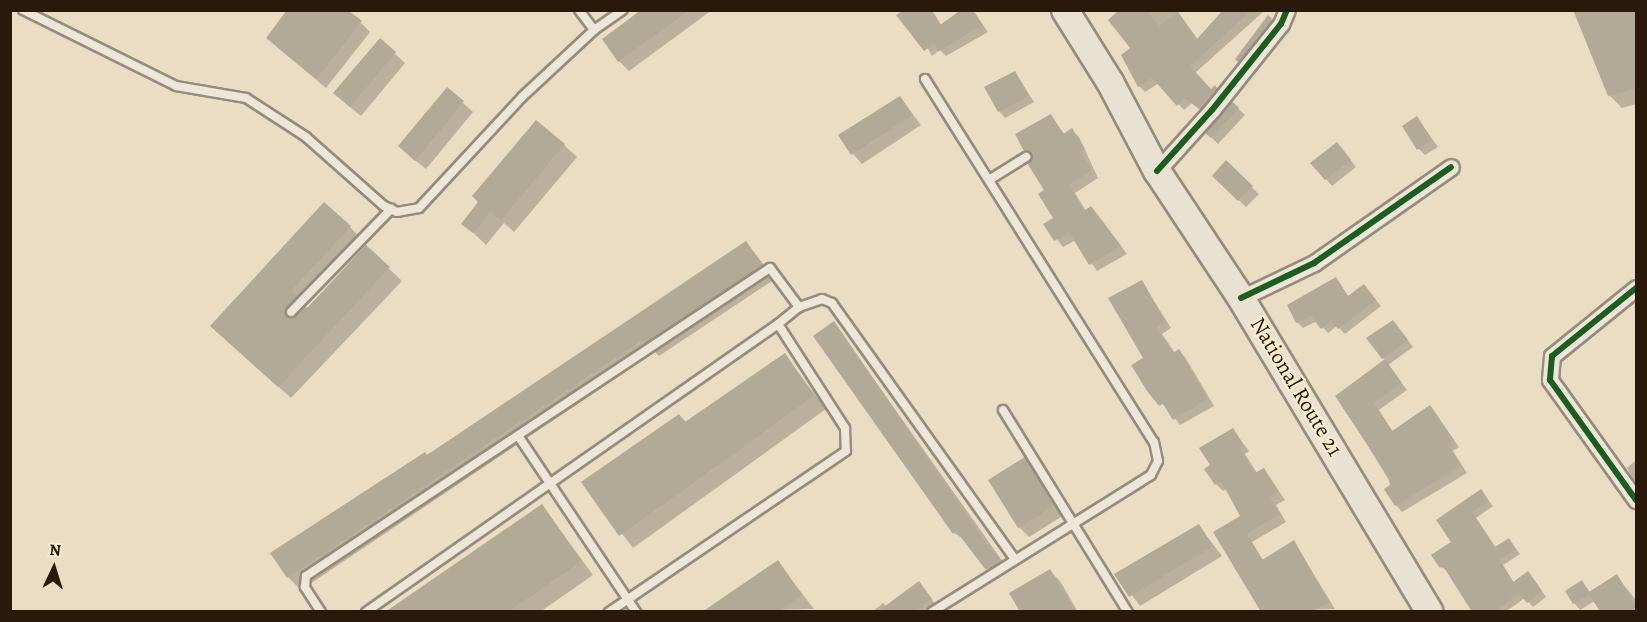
<!DOCTYPE html>
<html>
<head>
<meta charset="utf-8">
<style>
	body { margin:0 }
	#map { position:relative; width:1647px; height:622px; overflow:hidden; background:#eaddc3; font-family:Alegreya,serif }
	div>[style] { position:absolute }
	.shadow>* { inset:0; background:#0003 }
	.building>* { inset:0; background:#b2a997 }
	.roads { filter:drop-shadow(2px 0 #968c7c) drop-shadow(-2px 0 #968c7c) drop-shadow(0 2px #968c7c) drop-shadow(0 -2px #968c7c) }
	.service>* { height:8px; margin:-4px; padding:0 4px; transform-origin:4px; border-radius:4px; background:#ede6d9 }
	.minor>* { height:15px; margin:-7.5px; padding:0 7.5px; transform-origin:7.5px; border-radius:7.5px; background:#ede6d9 }
	.trunk>* { height:26px; margin:-13px; padding:0 13px; transform-origin:13px; border-radius:13px; background:#e9e1d2 }
	.cycleway>* { height:6px; margin:-3px; padding:0 3px; transform-origin:3px; border-radius:3px; background:#1b5e20 }
	span { translate:-50% -50%; white-space:nowrap; text-align:center; line-height:1.15; -webkit-text-stroke:4.5px #fcecce; paint-order:stroke }
	.street-label { font-size:22px; color:#2a190b }
	.frame { position:absolute; inset:0; border:12px solid #2a190b; pointer-events:none }
	.north { position:absolute; left:24px; top:538px; width:60px; height:60px; -webkit-text-stroke:4px #fcecce; paint-order:stroke; rotate:4deg; font-size:16px; font-weight:700; line-height:24px; text-align:center; color:#2a190b }
	.north::after { content:''; display:block; margin:auto; width:21px; height:27px; background:#2a190b; clip-path:polygon(50% 0,100% 100%,50% 72%,0 100%) }
</style>
</head>
<body>
<div id="map">
	<div class="shadow">
		<div style="clip-path:polygon(644px 10px,712px 10px,629px 71px,619px 61px)"></div>
		<div style="clip-path:polygon(907px 10px,932px 10px,942px 26px,972px 10px,988px 32px,946px 56px,940px 50px,932px 56px)"></div>
		<div style="clip-path:polygon(1122px 10px,1177px 10px,1198px 40px,1223px 10px,1263px 12px,1195px 73px,1212px 91px,1215px 87px,1222px 95px,1206px 114px,1192px 103px,1184px 110px,1159px 83px,1145px 92px,1139px 86px,1123px 55px,1133px 49px)"></div>
		<div style="clip-path:polygon(1575px 10px,1636px 10px,1636px 104px,1622px 108px,1609px 95px)"></div>
		<div style="clip-path:polygon(1268px 17px,1277px 26px,1244px 66px,1237px 59px)"></div>
		<div style="clip-path:polygon(361px 23px,370px 32px,326px 88px,277px 47px)"></div>
		<div style="clip-path:polygon(380px 40px,405px 63px,361px 116px,345px 103px)"></div>
		<div style="clip-path:polygon(1015px 72px,1034px 102px,1005px 118px,999px 111px)"></div>
		<div style="clip-path:polygon(447px 89px,473px 112px,426px 169px,410px 156px)"></div>
		<div style="clip-path:polygon(899px 97px,921px 125px,862px 164px,853px 154px)"></div>
		<div style="clip-path:polygon(1232px 103px,1245px 115px,1218px 144px,1207px 133px)"></div>
		<div style="clip-path:polygon(1051px 116px,1065px 135px,1071px 130px,1079px 137px,1098px 178px,1075px 193px,1086px 211px,1091px 208px,1098px 215px,1127px 254px,1097px 271px,1076px 240px,1063px 247px,1045px 224px,1055px 218px,1032px 157px,1026px 150px)"></div>
		<div style="clip-path:polygon(1417px 118px,1438px 147px,1425px 155px,1419px 149px)"></div>
		<div style="clip-path:polygon(564px 145px,577px 157px,514px 232px,504px 223px,486px 245px,463px 223px,480px 202px)"></div>
		<div style="clip-path:polygon(1343px 150px,1356px 167px,1332px 186px,1326px 179px)"></div>
		<div style="clip-path:polygon(1226px 163px,1259px 194px,1246px 207px,1214px 176px)"></div>
		<div style="clip-path:polygon(350px 227px,362px 240px,303px 305px,308px 309px,366px 247px,402px 281px,291px 398px,225px 339px)"></div>
		<div style="clip-path:polygon(746px 242px,775px 279px,659px 356px,655px 352px,301px 590px,288px 577px,428px 456px)"></div>
		<div style="clip-path:polygon(1336px 279px,1349px 297px,1364px 286px,1381px 306px,1345px 334px,1337px 326px,1328px 333px,1317px 321px,1303px 328px,1297px 322px)"></div>
		<div style="clip-path:polygon(1141px 281px,1171px 328px,1162px 334px,1175px 353px,1179px 351px,1185px 357px,1214px 406px,1180px 425px,1134px 365px,1145px 358px)"></div>
		<div style="clip-path:polygon(1393px 321px,1413px 347px,1388px 365px,1407px 390px,1379px 410px,1393px 432px,1430px 407px,1459px 447px,1453px 451px,1467px 473px,1402px 512px,1396px 505px,1392px 485px,1337px 396px,1386px 361px,1383px 358px)"></div>
		<div style="clip-path:polygon(834px 323px,1008px 569px,996px 578px,965px 540px,954px 533px)"></div>
		<div style="clip-path:polygon(785px 355px,826px 409px,633px 548px,583px 482px,679px 415px,687px 423px)"></div>
		<div style="clip-path:polygon(1233px 430px,1249px 451px,1245px 454px,1257px 473px,1264px 469px,1285px 500px,1276px 505px,1286px 522px,1252px 542px,1263px 560px,1294px 542px,1335px 609px,1260px 612px,1242px 516px,1227px 489px,1223px 491px,1216px 484px,1212px 466px)"></div>
		<div style="clip-path:polygon(1025px 459px,1064px 515px,1029px 537px,1019px 527px)"></div>
		<div style="clip-path:polygon(1636px 460px,1636px 484px,1627px 468px)"></div>
		<div style="clip-path:polygon(1481px 491px,1493px 506px,1476px 518px,1496px 548px,1509px 540px,1520px 554px,1503px 565px,1514px 583px,1533px 578px,1546px 597px,1533px 607px,1525px 598px,1505px 612px,1473px 612px,1448px 571px,1441px 567px)"></div>
		<div style="clip-path:polygon(542px 506px,593px 575px,540px 612px,388px 612px)"></div>
		<div style="clip-path:polygon(1199px 526px,1222px 556px,1140px 606px,1116px 574px)"></div>
		<div style="clip-path:polygon(778px 562px,814px 609px,704px 612px)"></div>
		<div style="clip-path:polygon(1050px 571px,1060px 581px,1078px 612px,1022px 612px)"></div>
		<div style="clip-path:polygon(1616px 576px,1636px 600px,1636px 612px,1602px 612px,1595px 601px,1580px 610px,1574px 603px,1582px 582px,1590px 592px)"></div>
		<div style="clip-path:polygon(925px 590px,937px 607px,930px 612px,872px 612px,883px 603px,887px 607px)"></div>
	</div>
	<div class="building">
		<div style="clip-path:polygon(287px 10px,348px 10px,362px 21px,316px 79px,266px 38px)"></div>
		<div style="clip-path:polygon(641px 10px,689px 10px,618px 62px,602px 39px)"></div>
		<div style="clip-path:polygon(904px 10px,931px 10px,940px 25px,961px 10px,973px 10px,983px 25px,939px 51px,934px 44px,924px 51px,896px 15px)"></div>
		<div style="clip-path:polygon(1119px 10px,1147px 10px,1159px 26px,1178px 13px,1197px 39px,1223px 10px,1252px 10px,1190px 66px,1211px 89px,1215px 85px,1217px 88px,1199px 109px,1185px 98px,1177px 106px,1152px 78px,1138px 87px,1121px 55px,1130px 48px,1108px 20px)"></div>
		<div style="clip-path:polygon(1573px 10px,1636px 10px,1636px 88px,1608px 96px)"></div>
		<div style="clip-path:polygon(1268px 15px,1272px 19px,1238px 62px,1235px 59px)"></div>
		<div style="clip-path:polygon(380px 38px,396px 52px,350px 107px,333px 93px)"></div>
		<div style="clip-path:polygon(1015px 71px,1029px 96px,998px 112px,984px 87px)"></div>
		<div style="clip-path:polygon(447px 87px,464px 101px,415px 161px,398px 146px)"></div>
		<div style="clip-path:polygon(900px 96px,913px 115px,851px 155px,838px 135px)"></div>
		<div style="clip-path:polygon(1232px 101px,1239px 108px,1211px 138px,1205px 133px)"></div>
		<div style="clip-path:polygon(1051px 114px,1063px 134px,1072px 128px,1085px 149px,1080px 152px,1092px 170px,1069px 185px,1084px 211px,1091px 206px,1121px 246px,1089px 265px,1069px 232px,1054px 241px,1043px 224px,1053px 218px,1038px 194px,1044px 190px,1027px 163px,1031px 154px,1024px 151px,1015px 134px)"></div>
		<div style="clip-path:polygon(1417px 116px,1432px 140px,1417px 150px,1402px 126px)"></div>
		<div style="clip-path:polygon(536px 120px,565px 144px,501px 220px,490px 212px,473px 233px,461px 224px,478px 202px,472px 196px)"></div>
		<div style="clip-path:polygon(1337px 142px,1351px 160px,1325px 180px,1310px 163px)"></div>
		<div style="clip-path:polygon(1226px 160px,1253px 186px,1238px 201px,1212px 176px)"></div>
		<div style="clip-path:polygon(324px 202px,351px 226px,291px 291px,297px 297px,286px 308px,286px 316px,293px 318px,308px 307px,366px 245px,390px 267px,278px 387px,210px 326px)"></div>
		<div style="clip-path:polygon(746px 241px,763px 265px,645px 344px,642px 340px,287px 578px,270px 553px,425px 452px,427px 455px)"></div>
		<div style="clip-path:polygon(1336px 277px,1348px 296px,1364px 284px,1376px 300px,1338px 329px,1331px 321px,1321px 329px,1311px 316px,1296px 323px,1287px 305px)"></div>
		<div style="clip-path:polygon(1142px 280px,1166px 322px,1157px 327px,1173px 353px,1179px 349px,1208px 399px,1173px 420px,1163px 404px,1159px 406px,1147px 391px,1131px 365px,1143px 358px,1108px 298px)"></div>
		<div style="clip-path:polygon(1393px 320px,1408px 340px,1382px 359px,1366px 338px)"></div>
		<div style="clip-path:polygon(834px 321px,983px 539px,1000px 559px,986px 570px,956px 531px,953px 534px,813px 336px)"></div>
		<div style="clip-path:polygon(785px 353px,814px 396px,619px 536px,581px 482px,679px 414px,685px 422px)"></div>
		<div style="clip-path:polygon(1385px 359px,1402px 383px,1374px 403px,1392px 431px,1430px 405px,1454px 440px,1448px 444px,1461px 466px,1395px 506px,1384px 489px,1390px 485px,1388px 476px,1335px 396px)"></div>
		<div style="clip-path:polygon(1233px 428px,1243px 444px,1239px 447px,1255px 473px,1264px 468px,1279px 492px,1270px 498px,1280px 514px,1247px 534px,1262px 560px,1294px 540px,1329px 602px,1310px 612px,1261px 612px,1213px 532px,1240px 516px,1221px 481px,1215px 485px,1204px 469px,1210px 465px,1199px 448px)"></div>
		<div style="clip-path:polygon(1025px 457px,1055px 505px,1018px 528px,988px 480px)"></div>
		<div style="clip-path:polygon(1481px 489px,1489px 501px,1472px 512px,1495px 547px,1509px 538px,1516px 549px,1499px 559px,1513px 582px,1528px 571px,1542px 591px,1527px 603px,1519px 593px,1493px 612px,1472px 612px,1443px 566px,1440px 568px,1431px 555px,1451px 542px,1436px 520px)"></div>
		<div style="clip-path:polygon(542px 504px,582px 561px,508px 612px,385px 612px)"></div>
		<div style="clip-path:polygon(1199px 524px,1213px 546px,1129px 597px,1114px 574px)"></div>
		<div style="clip-path:polygon(778px 560px,802px 595px,777px 612px,702px 612px)"></div>
		<div style="clip-path:polygon(1050px 569px,1075px 612px,1020px 612px,1009px 593px)"></div>
		<div style="clip-path:polygon(1617px 574px,1636px 605px,1636px 612px,1600px 612px,1590px 595px,1573px 604px,1565px 591px,1582px 580px,1589px 592px)"></div>
		<div style="clip-path:polygon(919px 581px,932px 599px,915px 612px,877px 612px)"></div>
	</div>
	<div class="roads">
		<div class="service">
			<div style="left:23px;top:10px;width:171px;rotate:26.4deg"></div>
			<div style="left:176px;top:86px;width:71px;rotate:9.7deg"></div>
			<div style="left:246px;top:98px;width:72px;rotate:33deg"></div>
			<div style="left:306px;top:137px;width:104px;rotate:41.5deg"></div>
			<div style="left:384px;top:206px;width:14px;rotate:25deg"></div>
			<div style="left:397px;top:212px;width:22px;rotate:-10deg"></div>
			<div style="left:419px;top:208px;width:151px;rotate:-47.1deg"></div>
			<div style="left:522px;top:97px;width:98px;rotate:-42.9deg"></div>
			<div style="left:579px;top:10px;width:25px;rotate:53deg"></div>
			<div style="left:594px;top:30px;width:35px;rotate:-35deg"></div>
			<div style="left:925px;top:79px;width:429px;rotate:57.8deg"></div>
			<div style="left:1154px;top:442px;width:19px;rotate:78deg"></div>
			<div style="left:1158px;top:461px;width:16px;rotate:117deg"></div>
			<div style="left:1151px;top:475px;width:13px;rotate:148deg"></div>
			<div style="left:1140px;top:482px;width:245px;rotate:148deg"></div>
			<div style="left:989px;top:180px;width:44px;rotate:-31.9deg"></div>
			<div style="left:799px;top:307px;width:24px;rotate:-19deg"></div>
			<div style="left:822px;top:299px;width:11px;rotate:22deg"></div>
			<div style="left:832px;top:303px;width:315px;rotate:54.5deg"></div>
			<div style="left:291px;top:312px;width:144px;rotate:-45.8deg"></div>
			<div style="left:1003px;top:410px;width:238px;rotate:58.3deg"></div>
			<div style="left:519px;top:437px;width:211px;rotate:56.2deg"></div>
			<div style="left:321px;top:612px;width:30px;rotate:-123deg"></div>
			<div style="left:305px;top:587px;width:11px;rotate:-85deg"></div>
			<div style="left:306px;top:576px;width:557px;rotate:-33.58deg"></div>
			<div style="left:770px;top:268px;width:49px;rotate:53.4deg"></div>
			<div style="left:799px;top:307px;width:27px;rotate:141deg"></div>
			<div style="left:366px;top:612px;width:503px;rotate:-34.95deg"></div>
			<div style="left:778px;top:324px;width:124px;rotate:57.2deg"></div>
			<div style="left:845px;top:428px;width:23px;rotate:88deg"></div>
			<div style="left:846px;top:451px;width:287px;rotate:145.8deg"></div>
		</div>
		<div class="minor">
			<div style="left:1157px;top:171px;width:82px;rotate:-48deg"></div>
			<div style="left:1212px;top:110px;width:110px;rotate:-51.3deg"></div>
			<div style="left:1281px;top:24px;width:15px;rotate:-67deg"></div>
			<div style="left:1636px;top:288px;width:108px;rotate:141deg"></div>
			<div style="left:1552px;top:356px;width:24px;rotate:95deg"></div>
			<div style="left:1550px;top:380px;width:148px;rotate:54.4deg"></div>
			<div style="left:1241px;top:298px;width:81px;rotate:-25.6deg"></div>
			<div style="left:1314px;top:263px;width:167px;rotate:-35deg"></div>
		</div>
		<div class="trunk">
			<div style="left:1065px;top:10px;width:85px;rotate:58deg"></div>
			<div style="left:1110px;top:82px;width:101px;rotate:62.2deg"></div>
			<div style="left:1157px;top:171px;width:152px;rotate:56.5deg"></div>
			<div style="left:1241px;top:298px;width:366px;rotate:59deg"></div>
		</div>
	</div>
	<div class="cycleway">
		<div style="left:1157px;top:171px;width:82px;rotate:-48deg"></div>
		<div style="left:1212px;top:110px;width:110px;rotate:-51.3deg"></div>
		<div style="left:1281px;top:24px;width:15px;rotate:-67deg"></div>
		<div style="left:1636px;top:288px;width:108px;rotate:141deg"></div>
		<div style="left:1552px;top:356px;width:24px;rotate:95deg"></div>
		<div style="left:1550px;top:380px;width:148px;rotate:54.4deg"></div>
		<div style="left:1241px;top:298px;width:81px;rotate:-25.6deg"></div>
		<div style="left:1314px;top:263px;width:167px;rotate:-35deg"></div>
	</div>
	<div class="street-label">
		<span style="left:1296px;top:387px;rotate:59deg">National Route 21</span>
	</div>
	<div class="frame"></div>
	<div class="north">N</div>
</div>
</body>
</html>
